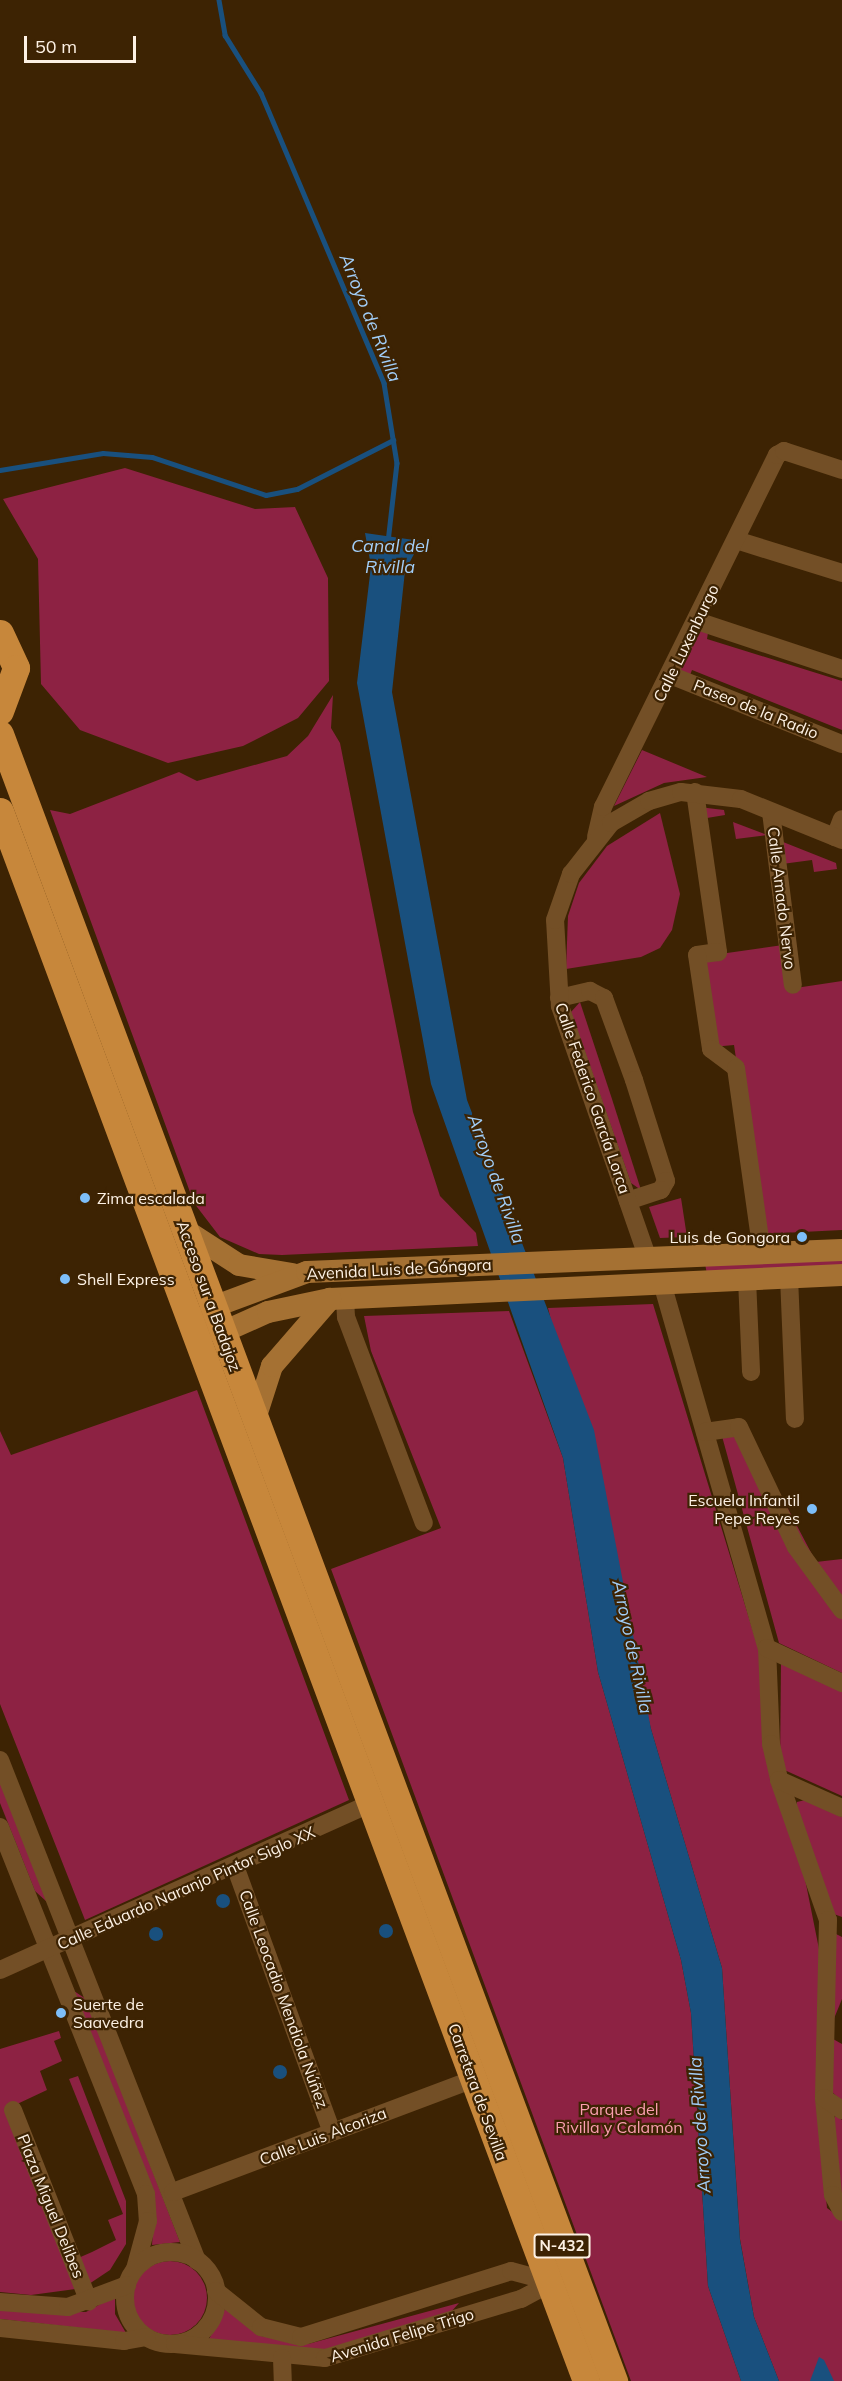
<!DOCTYPE html>
<html>
<head>
<meta charset="utf-8">
<style>
	body { margin:0 }
	#map { position:relative; width:842px; height:2381px; overflow:hidden; background:#3d2303; font-family:Mulish,sans-serif }
	div>[style] { position:absolute }
	.green>* { inset:0; background:#8d2243 }
	.round { border-radius:50% }
	.water>* { inset:0; background:#19507e }
	.stream>* { height:4.5px; margin:-2.25px; padding:0 2.25px; transform-origin:2.25px; border-radius:2.25px; background:#19507e }
	.minor>* { height:18px; margin:-9px; padding:0 9px; transform-origin:9px; border-radius:9px; background:#734f26 }
	.minor>.ring { margin:-9px; padding:0; box-sizing:content-box; background:none; border:18px solid #734f26; border-radius:50% }
	.major>* { height:22px; margin:-11px; padding:0 11px; transform-origin:11px; border-radius:11px; background:#a57133 }
	.highway>* { height:27px; margin:-13.5px; padding:0 13.5px; transform-origin:13.5px; border-radius:13.5px; background:#c7873b }
	.dots>* { width:16px; height:16px; translate:-50% -50%; box-sizing:border-box; border:3px solid #3d2303; border-radius:50% }
	span { translate:-50% -50%; white-space:nowrap; text-align:center; line-height:1.15; -webkit-text-stroke:4.5px #3d2303; paint-order:stroke }
	.shield-label span { padding:2px 4px; background:#3d2303; border:2px solid; border-radius:4px; -webkit-text-stroke-width:0 }
	.shield-label { font-size:15px; color:#fdf1e4; font-weight:700 }
	.street-label { font-size:16px; color:#fdf1e4 }
	.poi-label { font-size:16px; color:#fdf1e4 }
	.left { translate:0 -50%; text-align:left }
	.right { translate:-100% -50%; text-align:right }
	.park-label { font-size:16px; color:#fc9fb1 }
	.water-label { font-size:18px; color:#a2cef8; font-style:italic }
	.scale { position:absolute; left:24px; top:36px; width:112px; height:27px; box-sizing:border-box; border:3px solid #fdf1e4; border-top:0; padding-left:8px; font-size:18px; line-height:21px; white-space:nowrap; color:#fdf1e4; -webkit-text-stroke:4px #3d2303; paint-order:stroke }
</style>
</head>
<body>
<div id="map">
	<div class="green">
		<div style="clip-path:polygon(125px 468px,255px 509px,295px 507px,328px 578px,329px 681px,298px 718px,243px 746px,168px 763px,80px 730px,41px 684px,38px 559px,3px 499px)"></div>
		<div style="clip-path:polygon(697px 630px,708px 633px,707px 639px,842px 681px,842px 730px,692px 670px,690px 675px,679px 671px)"></div>
		<div style="clip-path:polygon(333px 695px,331px 728px,340px 743px,413px 1112px,440px 1196px,476px 1233px,478px 1246px,282px 1255px,259px 1254px,220px 1237px,194px 1203px,50px 810px,70px 814px,179px 772px,197px 781px,287px 756px,308px 736px)"></div>
		<div style="clip-path:polygon(642px 750px,707px 777px,664px 783px,614px 806px)"></div>
		<div style="clip-path:polygon(699px 807px,724px 810px,725px 815px,701px 819px)"></div>
		<div style="clip-path:polygon(660px 813px,680px 894px,672px 930px,660px 948px,641px 957px,566px 969px,568px 916px,579px 883px,607px 846px)"></div>
		<div style="clip-path:polygon(733px 822px,767px 835px,736px 839px)"></div>
		<div style="clip-path:polygon(778px 840px,836px 863px,837px 869px,814px 872px,812px 860px,782px 864px)"></div>
		<div style="clip-path:polygon(783px 945px,789px 989px,842px 981px,842px 1230px,762px 1234px,734px 1045px,712px 1047px,699px 957px)"></div>
		<div style="clip-path:polygon(580px 1002px,612px 1099px,641px 1190px,631px 1183px,571px 1012px)"></div>
		<div style="clip-path:polygon(681px 1198px,687px 1237px,660px 1238px,649px 1207px)"></div>
		<div style="clip-path:polygon(842px 1257px,842px 1268px,707px 1274px,705px 1264px)"></div>
		<div style="clip-path:polygon(653px 1304px,760px 1654px,821px 1959px,819px 2122px,827px 2208px,842px 2219px,842px 2381px,779px 2381px,754px 2317px,740px 2239px,722px 1968px,651px 1729px,548px 1308px)"></div>
		<div style="clip-path:polygon(509px 1311px,563px 1458px,598px 1672px,681px 1960px,691px 2013px,708px 2286px,741px 2381px,631px 2381px,331px 1569px,441px 1528px,371px 1351px,364px 1316px)"></div>
		<div style="clip-path:polygon(197px 1390px,349px 1800px,85px 1920px,0 1704px,0 1431px,11px 1455px)"></div>
		<div style="clip-path:polygon(720px 1429px,746px 1429px,816px 1562px,842px 1559px,842px 1673px,779px 1643px)"></div>
		<div style="clip-path:polygon(781px 1663px,842px 1691px,842px 1796px,780px 1768px)"></div>
		<div style="clip-path:polygon(0 1780px,47px 1902px,35px 1891px,0 1803px)"></div>
		<div style="clip-path:polygon(805px 1800px,842px 1817px,842px 1917px,831px 1913px,796px 1811px,797px 1802px)"></div>
		<div style="clip-path:polygon(836px 1934px,842px 1937px,842px 1999px,833px 2021px)"></div>
		<div style="clip-path:polygon(74px 1991px,86px 1999px,180px 2242px,152px 2245px,155px 2201px)"></div>
		<div style="clip-path:polygon(59px 2031px,61px 2038px,54px 2041px,62px 2061px,40px 2071px,47px 2090px,15px 2105px,76px 2259px,92px 2252px,116px 2240px,108px 2220px,123px 2214px,69px 2079px,78px 2076px,126px 2201px,126px 2244px,110px 2270px,83px 2288px,31px 2295px,0 2292px,0 2049px)"></div>
		<div style="clip-path:polygon(833px 2039px,842px 2044px,842px 2101px,832px 2092px)"></div>
		<div style="clip-path:polygon(836px 2115px,842px 2120px,842px 2203px,834px 2119px)"></div>
		<div class="round" style="left:133px;top:2261px;width:74px;height:74px"></div>
		<div style="clip-path:polygon(115px 2296px,115px 2314px,126px 2333px,0 2319px,0 2310px,86px 2312px)"></div>
		<div style="clip-path:polygon(459px 2303px,450px 2313px,333px 2350px,208px 2341px,226px 2307px,261px 2336px,308px 2344px)"></div>
	</div>
	<div class="water">
		<div style="clip-path:polygon(365px 533px,421px 541px,405px 571px,392px 692px,467px 1100px,594px 1430px,651px 1729px,722px 1968px,740px 2240px,754px 2317px,779px 2381px,741px 2381px,708px 2286px,691px 2013px,681px 1960px,598px 1672px,563px 1458px,431px 1084px,357px 683px,371px 566px)"></div>
		<div class="round" style="left:216px;top:1894px;width:14px;height:14px"></div>
		<div class="round" style="left:379px;top:1924px;width:14px;height:14px"></div>
		<div class="round" style="left:149px;top:1927px;width:14px;height:14px"></div>
		<div class="round" style="left:273px;top:2065px;width:14px;height:14px"></div>
		<div style="clip-path:polygon(819px 2357px,824px 2360px,834px 2381px,810px 2381px)"></div>
	</div>
	<div class="stream">
		<div style="left:219px;top:0;width:36px;rotate:80deg"></div>
		<div style="left:225px;top:35px;width:68px;rotate:58.2deg"></div>
		<div style="left:261px;top:93px;width:315px;rotate:67deg"></div>
		<div style="left:384px;top:383px;width:81px;rotate:80.8deg"></div>
		<div style="left:397px;top:463px;width:80px;rotate:96.5deg"></div>
		<div style="left:0;top:470px;width:104px;rotate:-9.4deg"></div>
		<div style="left:103px;top:453px;width:49px;rotate:4.7deg"></div>
		<div style="left:152px;top:457px;width:120px;rotate:18.4deg"></div>
		<div style="left:266px;top:495px;width:32px;rotate:-11deg"></div>
		<div style="left:297px;top:489px;width:108px;rotate:-27deg"></div>
	</div>
	<div class="minor">
		<div style="left:736px;top:540px;width:111px;rotate:17.3deg"></div>
		<div style="left:697px;top:621px;width:153px;rotate:18.3deg"></div>
		<div style="left:670px;top:675px;width:185px;rotate:21.9deg"></div>
		<div style="left:695px;top:792px;width:162px;rotate:81.8deg"></div>
		<div style="left:718px;top:952px;width:21px;rotate:172deg"></div>
		<div style="left:697px;top:955px;width:95px;rotate:81.5deg"></div>
		<div style="left:711px;top:1049px;width:31px;rotate:37deg"></div>
		<div style="left:736px;top:1068px;width:187px;rotate:82deg"></div>
		<div style="left:771px;top:812px;width:174px;rotate:82.8deg"></div>
		<div style="left:596px;top:837px;width:31px;rotate:-77deg"></div>
		<div style="left:603px;top:807px;width:393px;rotate:-63.7deg"></div>
		<div style="left:777px;top:455px;width:8px;rotate:-30deg"></div>
		<div style="left:784px;top:451px;width:61px;rotate:18.1deg"></div>
		<div style="left:835px;top:837px;width:19px;rotate:-69deg"></div>
		<div style="left:559px;top:998px;width:32px;rotate:-13deg"></div>
		<div style="left:590px;top:991px;width:16px;rotate:27deg"></div>
		<div style="left:604px;top:998px;width:87px;rotate:69.9deg"></div>
		<div style="left:634px;top:1080px;width:106px;rotate:72.4deg"></div>
		<div style="left:666px;top:1181px;width:10px;rotate:119deg"></div>
		<div style="left:661px;top:1190px;width:35px;rotate:162deg"></div>
		<div style="left:647px;top:1256px;width:265px;rotate:-109.2deg"></div>
		<div style="left:560px;top:1006px;width:86px;rotate:-93.3deg"></div>
		<div style="left:555px;top:920px;width:49px;rotate:-70.8deg"></div>
		<div style="left:571px;top:874px;width:65px;rotate:-51.9deg"></div>
		<div style="left:611px;top:823px;width:44px;rotate:-30.1deg"></div>
		<div style="left:649px;top:801px;width:33px;rotate:-16deg"></div>
		<div style="left:681px;top:792px;width:60px;rotate:6.7deg"></div>
		<div style="left:741px;top:799px;width:109px;rotate:22.1deg"></div>
		<div style="left:789px;top:1277px;width:142px;rotate:87.6deg"></div>
		<div style="left:747px;top:1279px;width:93px;rotate:87.5deg"></div>
		<div style="left:662px;top:1283px;width:380px;rotate:74deg"></div>
		<div style="left:767px;top:1648px;width:96px;rotate:87.6deg"></div>
		<div style="left:771px;top:1744px;width:37px;rotate:77deg"></div>
		<div style="left:779px;top:1780px;width:148px;rotate:70.7deg"></div>
		<div style="left:828px;top:1920px;width:178px;rotate:91.3deg"></div>
		<div style="left:824px;top:2098px;width:97px;rotate:84.7deg"></div>
		<div style="left:833px;top:2195px;width:19px;rotate:62deg"></div>
		<div style="left:345px;top:1298px;width:19px;rotate:87deg"></div>
		<div style="left:346px;top:1317px;width:220px;rotate:69.3deg"></div>
		<div style="left:705px;top:1432px;width:34px;rotate:-8deg"></div>
		<div style="left:739px;top:1427px;width:133px;rotate:64.6deg"></div>
		<div style="left:796px;top:1547px;width:78px;rotate:53.9deg"></div>
		<div style="left:767px;top:1648px;width:83px;rotate:25deg"></div>
		<div style="left:0;top:1760px;width:538px;rotate:68.53deg"></div>
		<div style="left:779px;top:1780px;width:69px;rotate:24deg"></div>
		<div style="left:0;top:1827px;width:395px;rotate:68.3deg"></div>
		<div style="left:146px;top:2194px;width:27px;rotate:86deg"></div>
		<div style="left:148px;top:2221px;width:50px;rotate:105.2deg"></div>
		<div style="left:235px;top:1866px;width:283px;rotate:70deg"></div>
		<div style="left:0;top:1970px;width:406px;rotate:-24.2deg"></div>
		<div style="left:824px;top:2098px;width:22px;rotate:34deg"></div>
		<div style="left:13px;top:2110px;width:206px;rotate:68.4deg"></div>
		<div style="left:173px;top:2192px;width:321px;rotate:-20.6deg"></div>
		<div class="ring" style="left:125px;top:2252px;width:74px;height:74px"></div>
		<div style="left:216px;top:2291px;width:58px;rotate:38.7deg"></div>
		<div style="left:261px;top:2327px;width:41px;rotate:14deg"></div>
		<div style="left:301px;top:2337px;width:220px;rotate:-17.4deg"></div>
		<div style="left:511px;top:2271px;width:42px;rotate:15deg"></div>
		<div style="left:0;top:2302px;width:68px;rotate:4.2deg"></div>
		<div style="left:68px;top:2307px;width:63px;rotate:-20.4deg"></div>
		<div style="left:0;top:2328px;width:125px;rotate:6deg"></div>
		<div style="left:124px;top:2341px;width:23px;rotate:-10deg"></div>
		<div style="left:175px;top:2344px;width:151px;rotate:5.3deg"></div>
		<div style="left:325px;top:2358px;width:205px;rotate:-16.8deg"></div>
		<div style="left:521px;top:2299px;width:21px;rotate:-28deg"></div>
		<div style="left:540px;top:2289px;width:23px;rotate:-61deg"></div>
		<div style="left:282px;top:2358px;width:23px;rotate:88deg"></div>
	</div>
	<div class="major">
		<div style="left:185px;top:1230px;width:64px;rotate:32.9deg"></div>
		<div style="left:239px;top:1265px;width:54px;rotate:9.6deg"></div>
		<div style="left:205px;top:1322px;width:17px;rotate:-62deg"></div>
		<div style="left:213px;top:1307px;width:100px;rotate:-20.4deg"></div>
		<div style="left:307px;top:1272px;width:535px;rotate:-2.35deg"></div>
		<div style="left:208px;top:1329px;width:15px;rotate:11deg"></div>
		<div style="left:223px;top:1332px;width:49px;rotate:-24deg"></div>
		<div style="left:268px;top:1312px;width:63px;rotate:-11.8deg"></div>
		<div style="left:330px;top:1299px;width:513px;rotate:-2.68deg"></div>
		<div style="left:255px;top:1419px;width:56px;rotate:-72.2deg"></div>
		<div style="left:272px;top:1366px;width:89px;rotate:-49.1deg"></div>
	</div>
	<div class="highway">
		<div style="left:0;top:633px;width:38px;rotate:65deg"></div>
		<div style="left:16px;top:668px;width:46px;rotate:110.4deg"></div>
		<div style="left:0;top:734px;width:1758px;rotate:69.55deg"></div>
		<div style="left:0;top:811px;width:1676px;rotate:69.53deg"></div>
	</div>
	<div class="dots">
		<div style="left:85px;top:1198px;background:#7dbef9"></div>
		<div style="left:802px;top:1237px;background:#7dbef9"></div>
		<div style="left:65px;top:1279px;background:#7dbef9"></div>
		<div style="left:812px;top:1509px;background:#7dbef9"></div>
		<div style="left:61px;top:2013px;background:#7dbef9"></div>
	</div>
	<div class="shield-label">
		<span style="left:562px;top:2246px">N-432</span>
	</div>
	<div class="street-label">
		<span style="left:686px;top:643px;rotate:-64deg">Calle Luxenburgo</span>
		<span style="left:756px;top:709px;rotate:22deg">Paseo de la Radio</span>
		<span style="left:782px;top:898px;rotate:83deg">Calle Amado Nervo</span>
		<span style="left:593px;top:1098px;rotate:71deg">Calle Federico García Lorca</span>
		<span style="left:399px;top:1269px;rotate:-3deg">Avenida Luis de Góngora</span>
		<span style="left:209px;top:1296px;rotate:70deg">Acceso sur a Badajoz</span>
		<span style="left:186px;top:1888px;rotate:-24deg">Calle Eduardo Naranjo Pintor Siglo XX</span>
		<span style="left:284px;top:1999px;rotate:70deg">Calle Leocadio Mendiola Núñez</span>
		<span style="left:478px;top:2092px;rotate:70deg">Carretera de Sevilla</span>
		<span style="left:323px;top:2136px;rotate:-21deg">Calle Luis Alcoriza</span>
		<span style="left:51px;top:2206px;rotate:68deg">Plaza Miguel Delibes</span>
		<span style="left:402px;top:2335px;rotate:-17deg">Avenida Felipe Trigo</span>
	</div>
	<div class="poi-label">
		<span class="left" style="left:97px;top:1198px">Zima escalada</span>
		<span class="right" style="left:790px;top:1237px">Luis de Gongora</span>
		<span class="left" style="left:77px;top:1279px">Shell Express</span>
		<span class="right" style="left:800px;top:1509px">Escuela Infantil<br>Pepe Reyes</span>
		<span class="left" style="left:73px;top:2013px">Suerte de<br>Saavedra</span>
	</div>
	<div class="park-label">
		<span style="left:619px;top:2118px">Parque del<br>Rivilla y Calamón</span>
	</div>
	<div class="water-label">
		<span style="left:370px;top:318px;rotate:68deg">Arroyo de Rivilla</span>
		<span style="left:390px;top:557px">Canal del<br>Rivilla</span>
		<span style="left:496px;top:1179px;rotate:70deg">Arroyo de Rivilla</span>
		<span style="left:632px;top:1647px;rotate:78deg">Arroyo de Rivilla</span>
		<span style="left:700px;top:2125px;rotate:-94deg">Arroyo de Rivilla</span>
	</div>
	<div class="scale">50 m</div>
</div>
</body>
</html>
